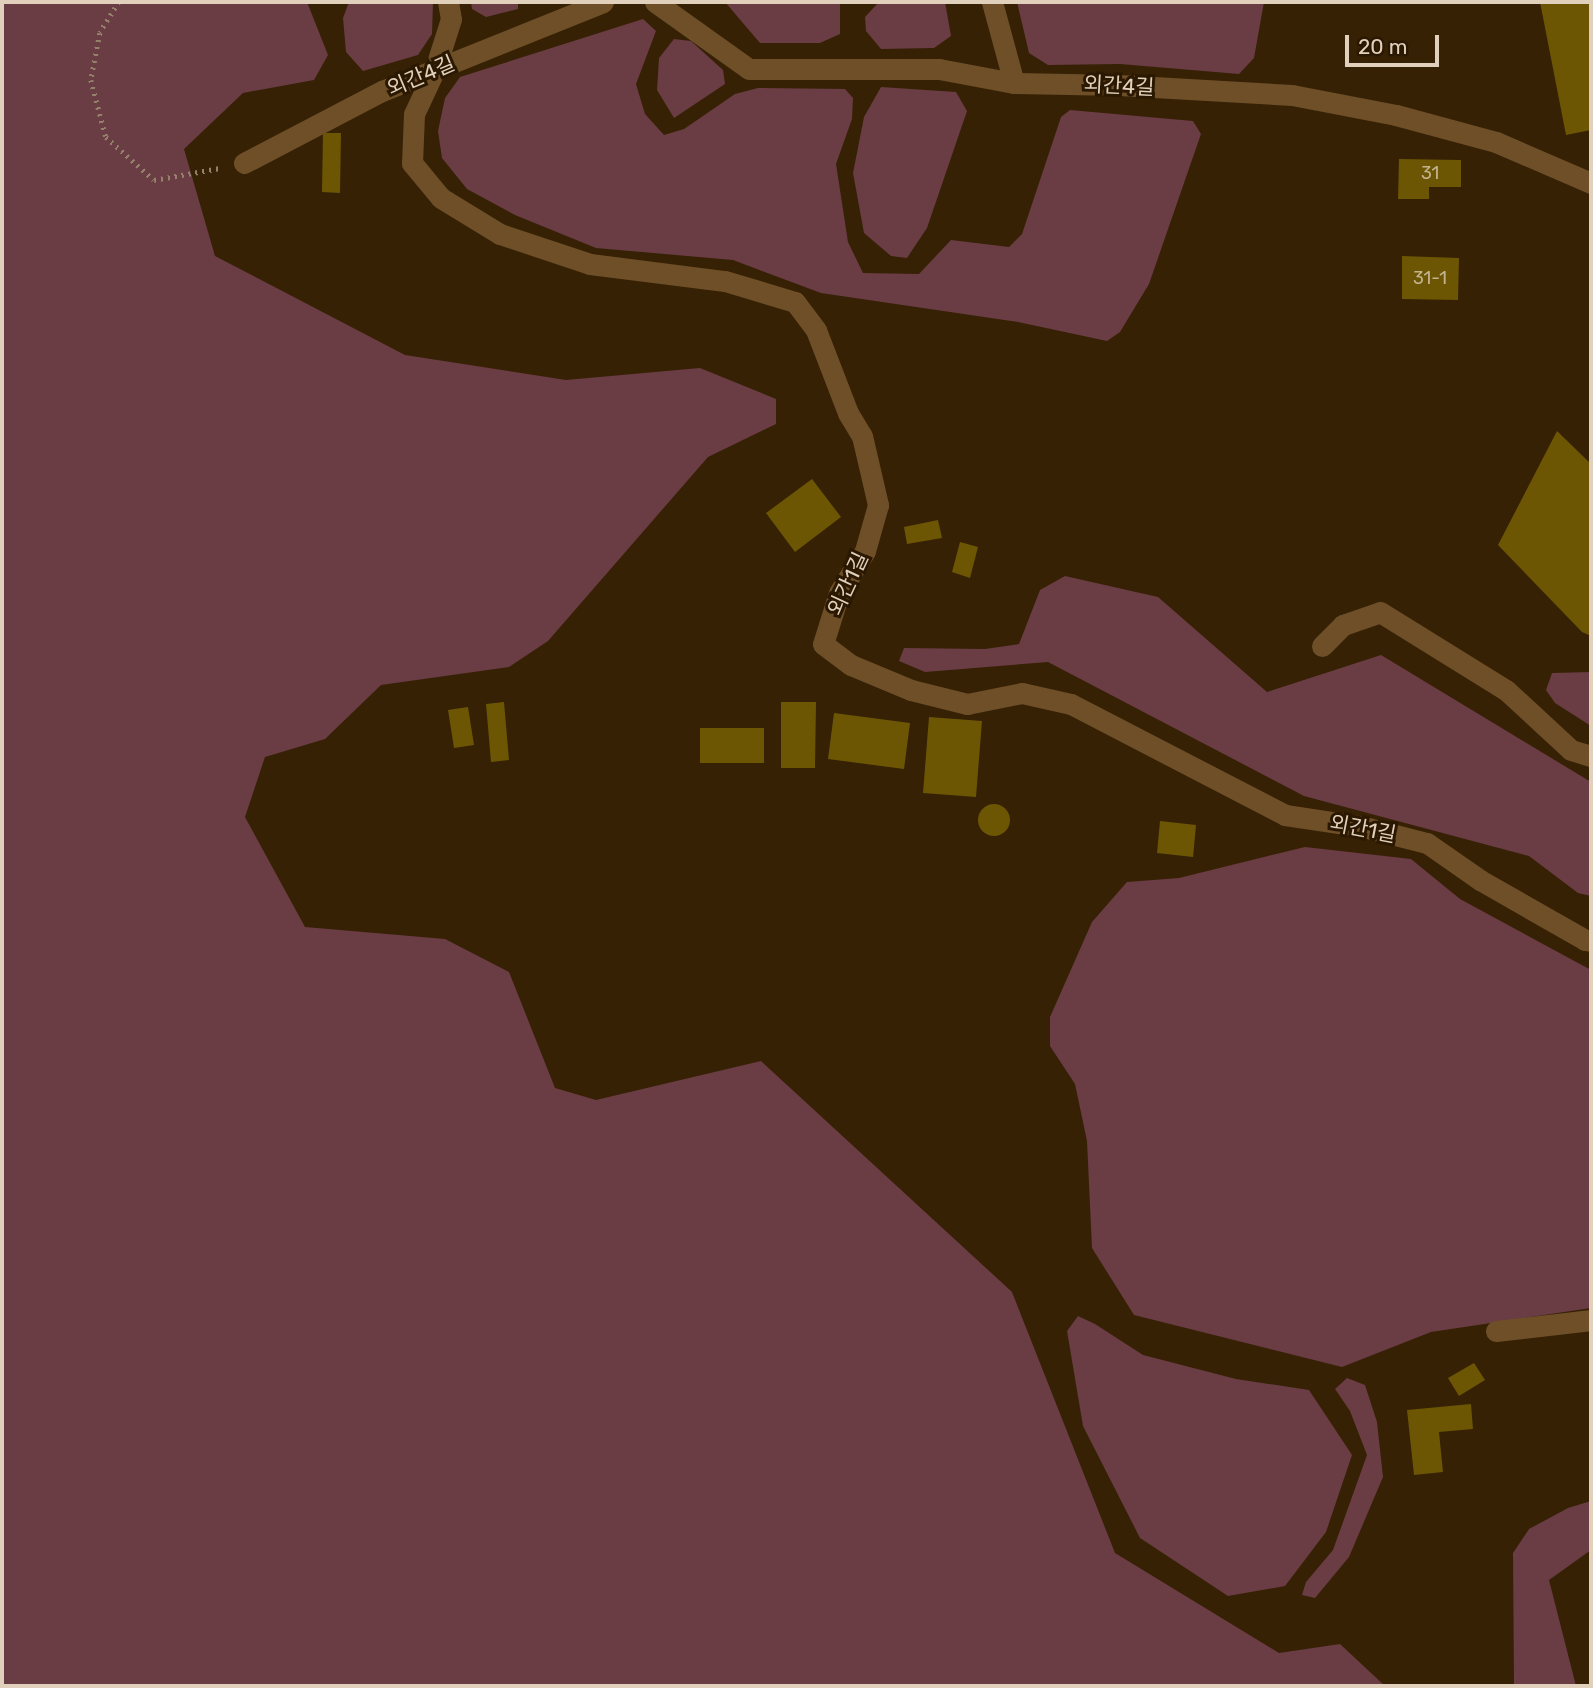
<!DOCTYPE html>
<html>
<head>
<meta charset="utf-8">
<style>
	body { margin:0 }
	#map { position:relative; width:1593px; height:1688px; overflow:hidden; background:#362105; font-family:Rubik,"Noto Sans KR",sans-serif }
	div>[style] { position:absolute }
	.green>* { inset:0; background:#6a3c43 }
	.building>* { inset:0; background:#6c5604 }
	.round { border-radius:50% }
	.path>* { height:4.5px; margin-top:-2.25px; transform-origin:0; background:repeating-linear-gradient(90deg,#938169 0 2px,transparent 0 7px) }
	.minor>* { height:21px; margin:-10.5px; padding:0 10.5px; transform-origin:10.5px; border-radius:10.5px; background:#6e4f28 }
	span { translate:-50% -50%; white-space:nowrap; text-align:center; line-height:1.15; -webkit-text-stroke:6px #2b1800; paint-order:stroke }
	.number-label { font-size:18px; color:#c3b28e }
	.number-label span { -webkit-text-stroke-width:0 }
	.street-label { font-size:21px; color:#e0d0bc }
	.frame { position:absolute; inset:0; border:4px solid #e0d0bc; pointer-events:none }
	.scale { position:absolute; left:1345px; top:35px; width:94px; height:32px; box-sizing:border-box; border:4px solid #e0d0bc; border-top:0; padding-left:9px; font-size:21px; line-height:24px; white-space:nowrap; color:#e0d0bc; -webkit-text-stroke:5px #2b1800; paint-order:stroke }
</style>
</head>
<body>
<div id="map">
	<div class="green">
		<div style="clip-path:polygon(2px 2px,307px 2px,328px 55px,314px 80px,243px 93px,184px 149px,215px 256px,405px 355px,566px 380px,700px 368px,776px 399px,776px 424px,708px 457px,548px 641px,509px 667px,381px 685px,325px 739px,265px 757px,245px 817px,305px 927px,445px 939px,509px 972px,555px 1088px,596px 1100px,761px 1061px,1012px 1292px,1115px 1553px,1279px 1653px,1340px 1644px,1385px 1686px,2px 1686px)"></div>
		<div style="clip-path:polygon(349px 2px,433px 2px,432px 34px,418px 55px,363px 71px,346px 52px,343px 18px)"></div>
		<div style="clip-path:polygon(471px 2px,518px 2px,518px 9px,486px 17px,472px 9px)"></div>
		<div style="clip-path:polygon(725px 2px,840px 2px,840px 34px,820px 43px,760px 43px)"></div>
		<div style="clip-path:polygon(879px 2px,945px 2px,951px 36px,934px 48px,881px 49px,866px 31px,865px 17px)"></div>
		<div style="clip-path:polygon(1017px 2px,1264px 2px,1254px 58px,1239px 74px,1120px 64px,1048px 65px,1029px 53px)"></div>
		<div style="clip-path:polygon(643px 19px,656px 31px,636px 84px,645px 114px,664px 135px,684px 129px,735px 94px,758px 88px,845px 89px,853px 98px,852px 119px,836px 164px,848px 242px,863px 273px,919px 274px,951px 240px,1009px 247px,1022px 234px,1061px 117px,1070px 110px,1193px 121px,1201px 134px,1149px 284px,1120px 332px,1107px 341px,1018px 322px,821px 293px,733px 260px,596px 248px,515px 215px,467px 189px,442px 158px,438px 131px,445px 98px,460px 77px)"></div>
		<div style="clip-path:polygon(674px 39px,691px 41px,723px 70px,725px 84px,674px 118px,657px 90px,659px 58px)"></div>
		<div style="clip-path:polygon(881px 87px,956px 92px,967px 111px,927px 228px,907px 258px,891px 256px,864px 233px,853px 173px,864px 117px)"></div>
		<div style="clip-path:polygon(1065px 576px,1158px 597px,1267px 692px,1381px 655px,1591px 782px,1591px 896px,1578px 893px,1529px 856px,1304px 796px,1048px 662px,925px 672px,899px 661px,904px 648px,985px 649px,1019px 644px,1040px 590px)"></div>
		<div style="clip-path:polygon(1591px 672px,1591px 726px,1555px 703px,1546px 690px,1552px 673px)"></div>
		<div style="clip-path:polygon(1305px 847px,1411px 859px,1460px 899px,1591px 970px,1591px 1308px,1431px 1332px,1342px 1367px,1134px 1315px,1092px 1248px,1087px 1141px,1075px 1084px,1050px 1046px,1050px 1017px,1092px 922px,1127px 882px,1179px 878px)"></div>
		<div style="clip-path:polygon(1078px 1316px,1095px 1324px,1143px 1355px,1236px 1379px,1309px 1390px,1352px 1455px,1326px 1532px,1285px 1586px,1228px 1596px,1140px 1538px,1083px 1426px,1067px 1331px)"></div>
		<div style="clip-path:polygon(1347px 1378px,1365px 1385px,1377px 1422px,1383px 1477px,1349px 1557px,1315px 1598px,1302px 1595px,1306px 1582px,1333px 1550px,1367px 1455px,1350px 1411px,1335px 1389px)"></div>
		<div style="clip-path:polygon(1591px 1501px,1591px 1550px,1549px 1580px,1576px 1686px,1514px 1686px,1513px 1553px,1529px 1529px,1568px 1508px)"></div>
	</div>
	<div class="building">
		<div style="clip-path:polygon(1540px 2px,1591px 2px,1591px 130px,1566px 135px)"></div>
		<div style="clip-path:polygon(323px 133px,341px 133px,340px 193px,322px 192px)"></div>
		<div style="clip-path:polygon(1399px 159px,1461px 160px,1461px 187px,1429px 187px,1429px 199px,1398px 199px)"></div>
		<div style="clip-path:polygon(1402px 256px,1459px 258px,1458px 300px,1402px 299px)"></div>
		<div style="clip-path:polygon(1557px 431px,1591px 464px,1591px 636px,1582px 632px,1498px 545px)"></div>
		<div style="clip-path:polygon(812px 479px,841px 517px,795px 552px,766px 513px)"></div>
		<div style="clip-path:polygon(938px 520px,942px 538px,907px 544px,904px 527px)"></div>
		<div style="clip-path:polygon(960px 542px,978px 547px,970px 578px,952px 572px)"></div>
		<div style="clip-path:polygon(504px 702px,509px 760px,491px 762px,486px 704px)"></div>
		<div style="clip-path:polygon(781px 702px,816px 702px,815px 768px,781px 768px)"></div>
		<div style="clip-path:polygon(468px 707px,474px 745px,454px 748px,448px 710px)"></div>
		<div style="clip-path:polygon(834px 713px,910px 723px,904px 769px,828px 759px)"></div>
		<div style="clip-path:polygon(929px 717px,982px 721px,976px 797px,923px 793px)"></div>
		<div style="clip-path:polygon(700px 728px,764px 728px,764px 763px,700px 763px)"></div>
		<div class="round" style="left:978px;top:804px;width:32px;height:32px"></div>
		<div style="clip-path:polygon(1160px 821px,1196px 825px,1193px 857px,1157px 853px)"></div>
		<div style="clip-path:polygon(1474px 1363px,1485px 1380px,1459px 1396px,1448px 1378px)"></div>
		<div style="clip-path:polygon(1471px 1404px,1473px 1429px,1439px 1432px,1443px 1472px,1414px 1475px,1407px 1410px)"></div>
	</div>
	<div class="path">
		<div style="left:119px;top:2px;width:36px;rotate:122deg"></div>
		<div style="left:100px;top:33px;width:48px;rotate:100.8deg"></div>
		<div style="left:91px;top:80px;width:59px;rotate:75.3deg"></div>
		<div style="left:106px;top:137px;width:64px;rotate:41.9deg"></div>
		<div style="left:154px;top:180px;width:67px;rotate:-10.3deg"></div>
	</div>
	<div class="minor">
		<div style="left:448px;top:2px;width:17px;rotate:80deg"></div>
		<div style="left:451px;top:19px;width:52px;rotate:107.7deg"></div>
		<div style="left:435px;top:69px;width:50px;rotate:115deg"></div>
		<div style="left:414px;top:114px;width:49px;rotate:92.3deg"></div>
		<div style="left:412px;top:163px;width:45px;rotate:50.4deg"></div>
		<div style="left:441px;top:198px;width:69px;rotate:31.4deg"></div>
		<div style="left:500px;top:234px;width:95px;rotate:18.4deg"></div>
		<div style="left:590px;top:264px;width:136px;rotate:7.2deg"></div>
		<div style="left:725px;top:281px;width:73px;rotate:16.7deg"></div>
		<div style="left:795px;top:302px;width:35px;rotate:53deg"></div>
		<div style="left:816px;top:330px;width:89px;rotate:68.9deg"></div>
		<div style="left:848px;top:413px;width:27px;rotate:59deg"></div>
		<div style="left:862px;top:436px;width:71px;rotate:76.9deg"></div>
		<div style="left:878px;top:505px;width:48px;rotate:105.8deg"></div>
		<div style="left:865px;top:551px;width:49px;rotate:121.8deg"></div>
		<div style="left:839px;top:593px;width:53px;rotate:107.4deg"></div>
		<div style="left:823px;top:644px;width:35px;rotate:37deg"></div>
		<div style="left:851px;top:665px;width:65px;rotate:22.6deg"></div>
		<div style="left:911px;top:690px;width:58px;rotate:14deg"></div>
		<div style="left:967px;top:704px;width:56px;rotate:-11.3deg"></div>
		<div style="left:1022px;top:693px;width:50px;rotate:12.7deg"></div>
		<div style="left:1071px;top:704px;width:241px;rotate:27.4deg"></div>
		<div style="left:1285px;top:815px;width:80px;rotate:8.6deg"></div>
		<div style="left:1364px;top:827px;width:65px;rotate:14.3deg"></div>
		<div style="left:1427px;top:843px;width:65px;rotate:34.9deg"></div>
		<div style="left:1480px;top:880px;width:121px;rotate:29.7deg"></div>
		<div style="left:1585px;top:940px;width:6px;rotate:9deg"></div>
		<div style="left:655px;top:2px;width:115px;rotate:35.5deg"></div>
		<div style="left:749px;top:69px;width:190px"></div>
		<div style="left:939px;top:69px;width:76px;rotate:10.6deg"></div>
		<div style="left:1014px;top:83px;width:105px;rotate:1.1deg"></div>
		<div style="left:1119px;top:85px;width:173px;rotate:3.3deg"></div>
		<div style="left:1292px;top:95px;width:106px;rotate:10.9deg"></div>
		<div style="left:1396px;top:115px;width:104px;rotate:15.1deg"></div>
		<div style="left:1496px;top:142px;width:103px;rotate:23.3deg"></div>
		<div style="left:992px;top:2px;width:84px;rotate:74.8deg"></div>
		<div style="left:244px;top:163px;width:156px;rotate:-27.6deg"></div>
		<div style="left:382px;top:91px;width:238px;rotate:-21.9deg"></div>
		<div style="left:1322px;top:646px;width:30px;rotate:-45deg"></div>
		<div style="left:1343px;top:625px;width:39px;rotate:-19deg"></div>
		<div style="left:1380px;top:612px;width:148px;rotate:31.8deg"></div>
		<div style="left:1506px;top:690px;width:88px;rotate:42.7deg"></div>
		<div style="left:1571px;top:750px;width:21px;rotate:17deg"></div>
		<div style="left:1496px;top:1331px;width:96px;rotate:-6.6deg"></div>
	</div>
	<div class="number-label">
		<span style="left:1430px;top:173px">31</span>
		<span style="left:1430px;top:278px">31-1</span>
	</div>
	<div class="street-label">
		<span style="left:421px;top:76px;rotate:-23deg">외간4길</span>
		<span style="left:1119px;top:86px;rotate:3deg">외간4길</span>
		<span style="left:848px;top:584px;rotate:-65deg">외간1길</span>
		<span style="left:1363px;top:829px;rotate:11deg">외간1길</span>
	</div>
	<div class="frame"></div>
	<div class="scale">20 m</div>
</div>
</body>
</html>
